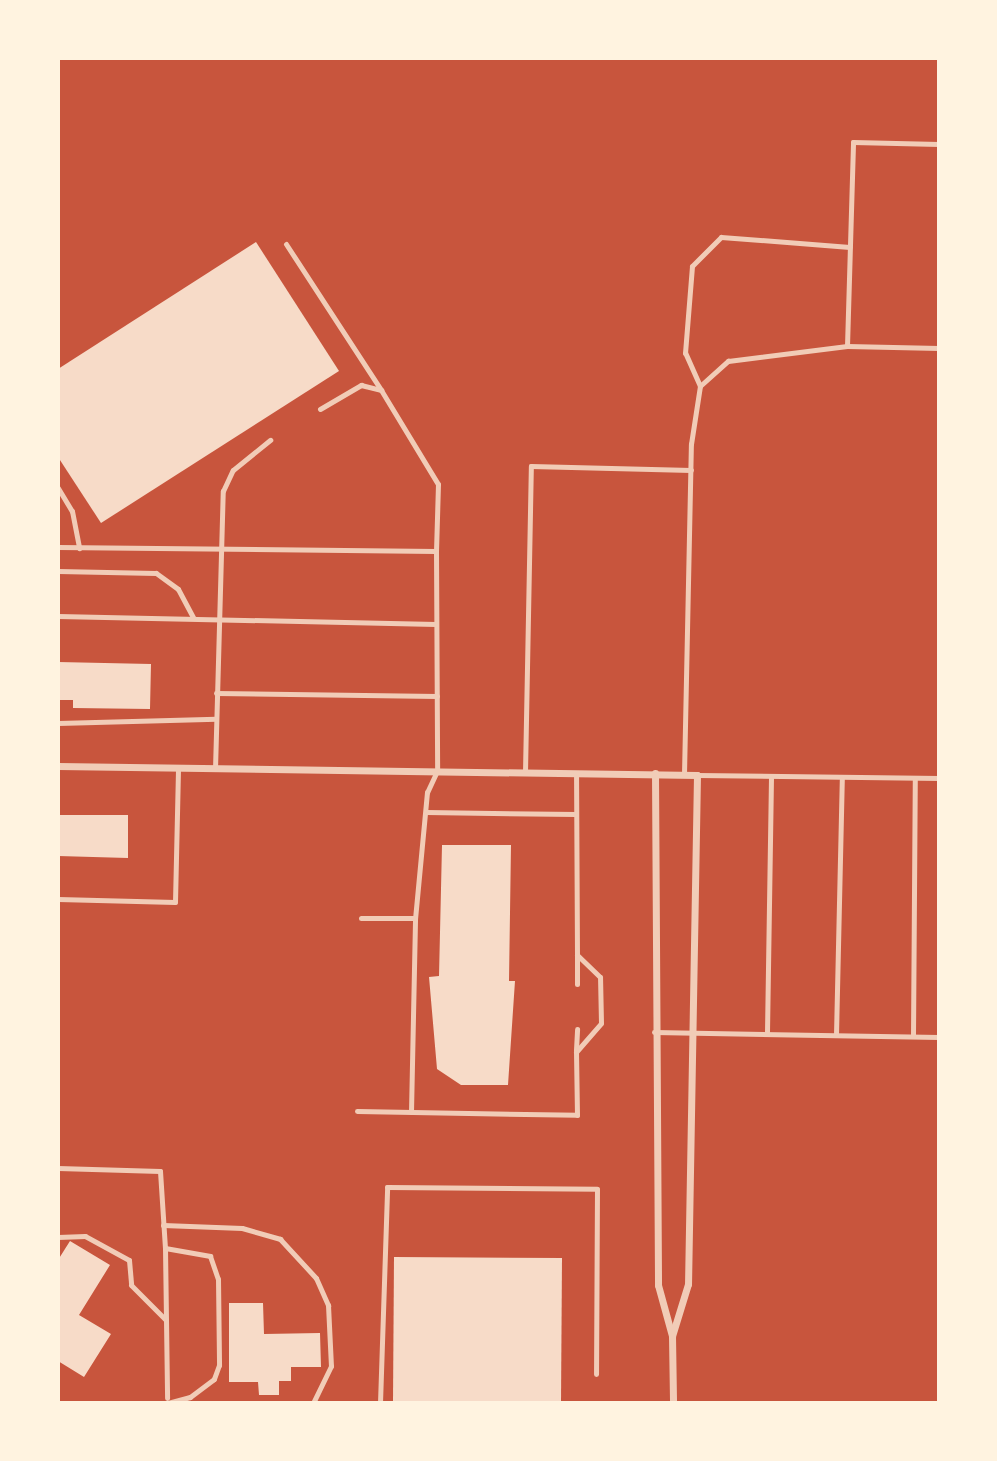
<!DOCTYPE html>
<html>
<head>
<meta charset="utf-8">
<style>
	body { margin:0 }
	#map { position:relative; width:997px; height:1461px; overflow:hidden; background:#c8553d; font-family:Lato,sans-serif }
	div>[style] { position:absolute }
	.building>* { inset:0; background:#f7dbc8 }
	.service>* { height:5px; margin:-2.5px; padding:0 2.5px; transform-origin:2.5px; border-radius:2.5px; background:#f1ccb7 }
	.minor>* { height:7px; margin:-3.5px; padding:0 3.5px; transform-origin:3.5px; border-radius:3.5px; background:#f1ccb7 }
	span { translate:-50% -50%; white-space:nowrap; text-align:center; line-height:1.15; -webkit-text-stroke:5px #fff3e0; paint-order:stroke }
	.frame { position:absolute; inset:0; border:60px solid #fff3e0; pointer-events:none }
</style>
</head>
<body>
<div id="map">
	<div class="building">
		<div style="clip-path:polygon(256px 242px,339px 371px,101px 523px,58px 457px,58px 369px)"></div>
		<div style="clip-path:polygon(58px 662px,151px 664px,150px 709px,73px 708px,73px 700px,58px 700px)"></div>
		<div style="clip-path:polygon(58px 815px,128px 815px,128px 858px,58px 856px)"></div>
		<div style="clip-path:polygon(442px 845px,511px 845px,509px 981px,515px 981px,508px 1085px,461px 1085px,437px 1069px,429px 977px,439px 976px)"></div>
		<div style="clip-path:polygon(70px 1241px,110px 1265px,79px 1315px,111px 1334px,84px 1377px,58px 1361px,58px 1260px)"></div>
		<div style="clip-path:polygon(394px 1257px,562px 1258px,561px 1403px,393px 1403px)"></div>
		<div style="clip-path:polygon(229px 1303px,263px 1303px,264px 1334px,320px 1333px,321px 1367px,291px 1367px,291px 1381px,279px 1381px,279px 1395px,259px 1395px,258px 1382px,229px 1382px)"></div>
	</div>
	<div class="service">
		<div style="left:286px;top:244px;width:174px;rotate:56.9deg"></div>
		<div style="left:847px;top:346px;width:92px;rotate:1.2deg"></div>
		<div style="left:700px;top:386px;width:36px;rotate:-114deg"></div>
		<div style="left:685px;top:353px;width:87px;rotate:-85.4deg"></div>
		<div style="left:692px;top:266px;width:41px;rotate:-45deg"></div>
		<div style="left:721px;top:237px;width:129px;rotate:4.4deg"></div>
		<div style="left:320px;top:409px;width:48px;rotate:-30.3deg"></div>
		<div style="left:361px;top:385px;width:21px;rotate:14deg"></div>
		<div style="left:381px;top:390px;width:110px;rotate:58.8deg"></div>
		<div style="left:438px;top:484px;width:67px;rotate:91.7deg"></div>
		<div style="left:58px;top:488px;width:27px;rotate:59deg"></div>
		<div style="left:72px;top:511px;width:38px;rotate:79deg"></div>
		<div style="left:58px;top:547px;width:378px;rotate:0.6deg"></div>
		<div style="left:436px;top:551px;width:220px;rotate:89.7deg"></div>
		<div style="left:437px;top:771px;width:23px;rotate:115deg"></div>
		<div style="left:427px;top:792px;width:127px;rotate:95.4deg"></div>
		<div style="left:415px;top:918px;width:54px;rotate:180deg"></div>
		<div style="left:58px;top:571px;width:98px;rotate:1.2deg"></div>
		<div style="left:156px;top:573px;width:27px;rotate:36deg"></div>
		<div style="left:178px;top:589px;width:32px;rotate:62deg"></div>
		<div style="left:58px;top:616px;width:378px;rotate:1.2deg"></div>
		<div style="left:216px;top:693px;width:221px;rotate:0.8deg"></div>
		<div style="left:58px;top:723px;width:158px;rotate:-1.5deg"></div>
		<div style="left:215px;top:769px;width:278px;rotate:-88.4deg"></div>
		<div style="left:223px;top:491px;width:23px;rotate:-65deg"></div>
		<div style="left:233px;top:470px;width:48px;rotate:-39deg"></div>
		<div style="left:525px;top:772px;width:306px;rotate:-88.9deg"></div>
		<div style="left:531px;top:466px;width:160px;rotate:1.4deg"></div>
		<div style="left:684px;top:774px;width:330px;rotate:-88.8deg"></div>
		<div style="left:691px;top:444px;width:59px;rotate:-81.2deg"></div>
		<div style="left:700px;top:386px;width:38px;rotate:-42deg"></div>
		<div style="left:728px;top:361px;width:120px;rotate:-7.2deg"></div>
		<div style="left:847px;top:346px;width:204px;rotate:-88.3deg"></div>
		<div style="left:853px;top:142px;width:86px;rotate:1.3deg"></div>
		<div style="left:697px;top:775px;width:242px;rotate:0.7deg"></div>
		<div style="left:426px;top:812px;width:150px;rotate:0.8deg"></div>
		<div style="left:58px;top:899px;width:117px;rotate:1.5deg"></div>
		<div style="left:175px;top:902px;width:134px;rotate:-88.7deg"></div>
		<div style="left:577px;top:984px;width:29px;rotate:-90deg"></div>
		<div style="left:654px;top:1032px;width:285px;rotate:1deg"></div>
		<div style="left:767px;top:1032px;width:256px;rotate:-89.1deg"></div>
		<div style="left:836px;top:1035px;width:258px;rotate:-88.7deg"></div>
		<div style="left:913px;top:1036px;width:258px;rotate:-89.6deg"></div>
		<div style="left:576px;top:1050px;width:21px;rotate:-87deg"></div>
		<div style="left:357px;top:1111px;width:220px;rotate:1deg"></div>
		<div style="left:577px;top:1115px;width:63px;rotate:-90.9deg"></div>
		<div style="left:576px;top:1052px;width:38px;rotate:-49deg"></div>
		<div style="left:601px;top:1023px;width:46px;rotate:-91.2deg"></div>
		<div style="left:600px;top:977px;width:32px;rotate:-136deg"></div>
		<div style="left:577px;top:955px;width:182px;rotate:-90.3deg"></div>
		<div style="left:411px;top:1112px;width:194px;rotate:-88.8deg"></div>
		<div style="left:58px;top:1168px;width:102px;rotate:1.7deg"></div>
		<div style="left:160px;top:1171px;width:77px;rotate:86.3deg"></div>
		<div style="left:165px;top:1248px;width:46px;rotate:10.1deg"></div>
		<div style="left:210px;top:1256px;width:24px;rotate:71deg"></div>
		<div style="left:218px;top:1279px;width:86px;rotate:89.3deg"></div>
		<div style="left:219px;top:1365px;width:15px;rotate:110deg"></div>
		<div style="left:214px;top:1379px;width:30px;rotate:143deg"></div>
		<div style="left:190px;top:1397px;width:24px;rotate:165deg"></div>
		<div style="left:163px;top:1225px;width:79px;rotate:2.2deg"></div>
		<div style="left:242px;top:1228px;width:40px;rotate:16deg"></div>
		<div style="left:280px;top:1239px;width:53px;rotate:47.3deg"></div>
		<div style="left:316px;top:1278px;width:30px;rotate:66deg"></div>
		<div style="left:328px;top:1305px;width:61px;rotate:87.2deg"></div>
		<div style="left:331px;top:1366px;width:41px;rotate:115.9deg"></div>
		<div style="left:58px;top:1237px;width:27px;rotate:-2deg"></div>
		<div style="left:85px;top:1236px;width:50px;rotate:28.6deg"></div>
		<div style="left:129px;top:1260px;width:25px;rotate:85deg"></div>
		<div style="left:131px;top:1285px;width:49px;rotate:45deg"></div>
		<div style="left:165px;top:1248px;width:150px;rotate:89.2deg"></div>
		<div style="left:380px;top:1403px;width:216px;rotate:-88.1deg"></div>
		<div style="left:387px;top:1187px;width:210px;rotate:0.5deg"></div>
		<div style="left:597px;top:1189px;width:185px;rotate:90.3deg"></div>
	</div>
	<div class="minor">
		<div style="left:58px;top:766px;width:639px;rotate:0.81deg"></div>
		<div style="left:697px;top:775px;width:509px;rotate:91.01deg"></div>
		<div style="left:688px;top:1284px;width:54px;rotate:107.1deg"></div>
		<div style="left:655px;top:773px;width:512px;rotate:89.66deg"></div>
		<div style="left:658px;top:1285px;width:53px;rotate:74.6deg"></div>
		<div style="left:672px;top:1336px;width:67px;rotate:89.1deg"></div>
	</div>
	<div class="frame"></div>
</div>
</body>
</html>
